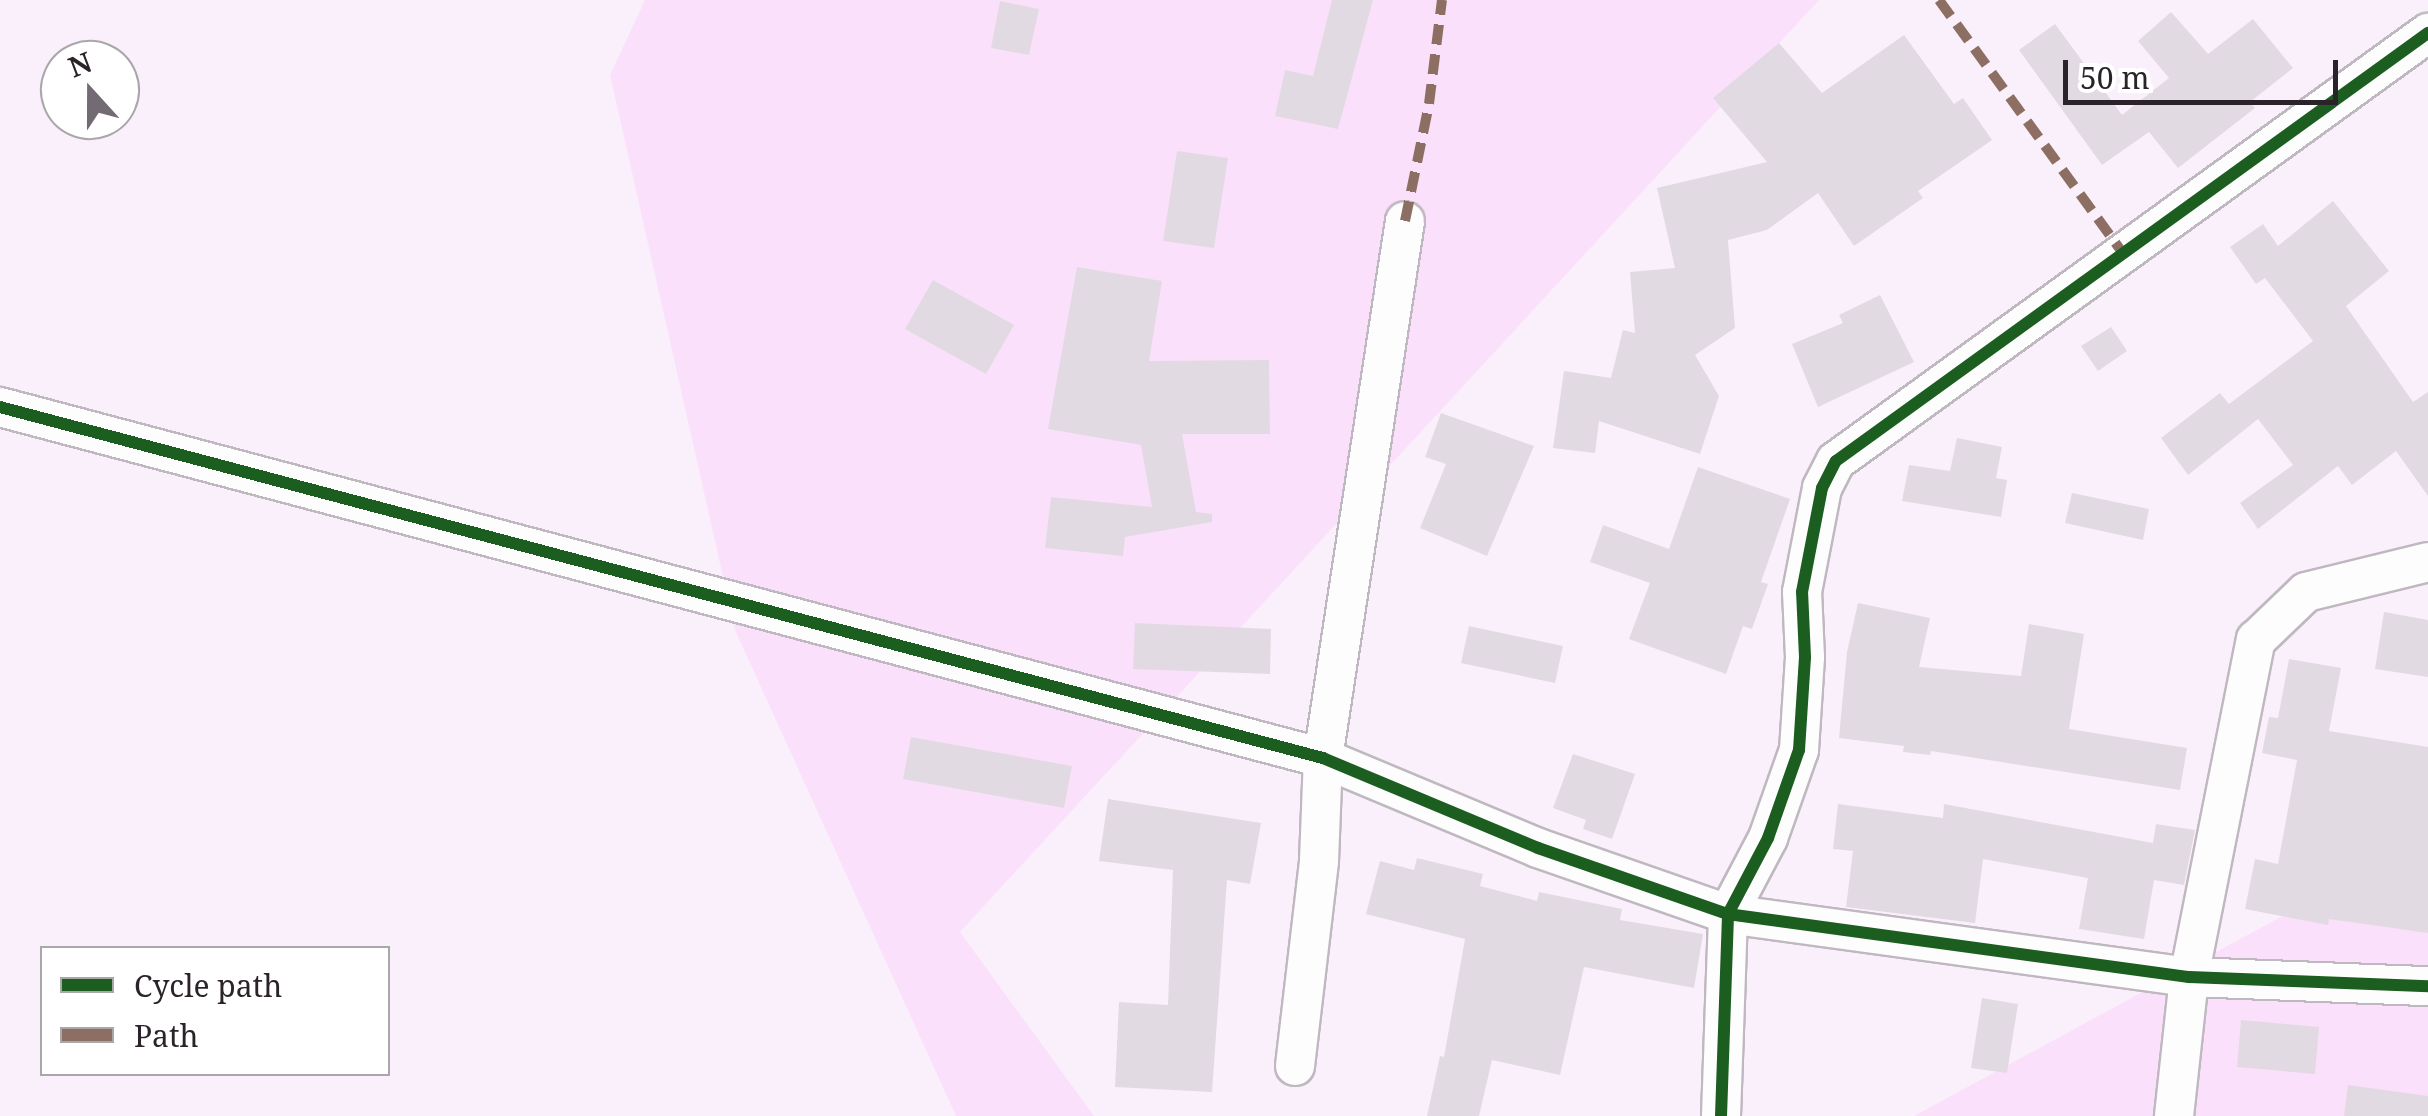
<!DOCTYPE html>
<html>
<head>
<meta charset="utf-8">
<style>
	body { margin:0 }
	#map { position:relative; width:2428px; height:1116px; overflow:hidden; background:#faf0fb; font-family:"Noto Serif",serif }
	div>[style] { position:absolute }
	.green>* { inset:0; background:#fbe0fb }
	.building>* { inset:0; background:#e2dae2 }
	.roads { filter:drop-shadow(2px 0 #c0b8c0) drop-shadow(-2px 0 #c0b8c0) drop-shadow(0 2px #c0b8c0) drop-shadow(0 -2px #c0b8c0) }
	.street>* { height:38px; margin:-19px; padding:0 19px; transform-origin:19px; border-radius:19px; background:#fefdfe }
	.quiet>* { height:10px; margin-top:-5px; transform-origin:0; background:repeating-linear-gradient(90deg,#8d6e63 0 20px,transparent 0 30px) }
	.cycleway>* { height:12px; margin:-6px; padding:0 6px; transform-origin:6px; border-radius:6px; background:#1b5e20 }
	span { translate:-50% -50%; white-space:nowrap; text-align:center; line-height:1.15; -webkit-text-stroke:8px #fff; paint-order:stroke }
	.legend { position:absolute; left:40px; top:946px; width:350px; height:130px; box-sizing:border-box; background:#fff; border:2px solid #aaa7aa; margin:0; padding:12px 18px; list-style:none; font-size:30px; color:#2a242a }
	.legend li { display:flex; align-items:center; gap:20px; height:50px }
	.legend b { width:50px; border:2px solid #aaa7aa }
	.north { position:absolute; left:40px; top:40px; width:100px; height:100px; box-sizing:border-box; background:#fff; border:2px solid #aaa7aa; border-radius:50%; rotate:339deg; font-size:28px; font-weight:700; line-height:40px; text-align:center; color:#2a242a }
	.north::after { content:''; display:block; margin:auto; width:35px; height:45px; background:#736b73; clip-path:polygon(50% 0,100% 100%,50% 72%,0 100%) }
	.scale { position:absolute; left:2063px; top:60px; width:275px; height:45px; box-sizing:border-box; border:5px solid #2a242a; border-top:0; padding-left:12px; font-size:30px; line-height:35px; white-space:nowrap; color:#2a242a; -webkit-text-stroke:8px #fff; paint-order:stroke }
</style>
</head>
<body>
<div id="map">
	<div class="green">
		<div style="clip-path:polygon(645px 0,1819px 0,960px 932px,1094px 1116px,956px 1116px,735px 630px,610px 75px)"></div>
		<div style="clip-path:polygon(2428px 837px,2428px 1116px,1914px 1116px)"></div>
	</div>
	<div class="building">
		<div style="clip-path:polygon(1332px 0,1373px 0,1338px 129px,1275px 116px,1285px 70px,1313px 76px)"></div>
		<div style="clip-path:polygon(1000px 1px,1039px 9px,1029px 55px,991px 48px)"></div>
		<div style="clip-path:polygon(2171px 12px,2208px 54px,2253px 19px,2293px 68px,2250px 102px,2255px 108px,2178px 168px,2149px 132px,2102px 165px,2019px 50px,2055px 24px,2122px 115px,2169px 78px,2138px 41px)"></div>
		<div style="clip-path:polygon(1904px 35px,1954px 104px,1963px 98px,1992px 140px,1918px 191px,1923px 198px,1854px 246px,1818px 193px,1767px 230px,1728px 240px,1735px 328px,1695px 355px,1719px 396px,1700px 454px,1599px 421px,1595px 453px,1553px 448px,1564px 371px,1611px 378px,1623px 330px,1635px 333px,1630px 272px,1675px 268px,1657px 188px,1767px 162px,1713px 98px,1779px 43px,1822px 93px)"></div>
		<div style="clip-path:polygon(1177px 151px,1228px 158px,1214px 248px,1163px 241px)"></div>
		<div style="clip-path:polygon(2333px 201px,2389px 271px,2346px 306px,2413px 402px,2428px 392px,2428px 496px,2396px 451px,2352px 485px,2338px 466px,2258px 529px,2240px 503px,2293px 465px,2258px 419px,2188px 475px,2161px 438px,2220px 393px,2229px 404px,2313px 341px,2265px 278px,2256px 284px,2230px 247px,2263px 224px,2278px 246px)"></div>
		<div style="clip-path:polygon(1077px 267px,1162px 281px,1149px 361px,1269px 360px,1270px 434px,1182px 434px,1196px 512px,1212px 514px,1212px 522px,1125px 537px,1123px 556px,1045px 548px,1051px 497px,1152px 507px,1141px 445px,1048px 429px)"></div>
		<div style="clip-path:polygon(933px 280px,1014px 325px,986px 374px,905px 329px)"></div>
		<div style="clip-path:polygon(1880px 295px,1914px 362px,1818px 407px,1792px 344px,1843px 323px,1839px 315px)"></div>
		<div style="clip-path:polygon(2111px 327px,2127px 351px,2098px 371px,2081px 346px)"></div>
		<div style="clip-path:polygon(1441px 413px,1534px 446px,1487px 556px,1420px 528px,1446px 464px,1425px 457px)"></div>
		<div style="clip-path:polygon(1957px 438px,2002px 447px,1996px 478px,2007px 480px,2001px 517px,1902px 501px,1909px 465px,1950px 471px)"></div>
		<div style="clip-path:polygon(1698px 467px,1790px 499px,1761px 582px,1768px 584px,1752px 629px,1743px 626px,1726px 674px,1629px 639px,1650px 583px,1590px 562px,1603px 525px,1669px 549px)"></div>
		<div style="clip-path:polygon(2072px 493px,2149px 509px,2143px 540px,2065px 523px)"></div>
		<div style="clip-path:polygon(1858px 603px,1930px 618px,1919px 667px,2021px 676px,2029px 624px,2084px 634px,2069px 729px,2187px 748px,2180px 790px,1931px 751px,1930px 755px,1903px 752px,1904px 746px,1839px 738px,1847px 652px)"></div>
		<div style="clip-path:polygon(2384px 612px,2428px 620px,2428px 677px,2375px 669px)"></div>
		<div style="clip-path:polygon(1135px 623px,1271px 629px,1270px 674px,1133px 669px)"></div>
		<div style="clip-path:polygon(1469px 626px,1563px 646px,1555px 683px,1461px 663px)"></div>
		<div style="clip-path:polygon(2289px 659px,2341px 668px,2329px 731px,2428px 747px,2428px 933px,2329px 919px,2328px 925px,2245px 909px,2255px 859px,2278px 864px,2297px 760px,2262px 753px,2269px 717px,2278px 718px)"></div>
		<div style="clip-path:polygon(911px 737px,1072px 766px,1064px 808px,903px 779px)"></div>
		<div style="clip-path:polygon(1573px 754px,1635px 774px,1612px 839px,1583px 829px,1586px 820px,1553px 808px)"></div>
		<div style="clip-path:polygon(1108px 799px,1261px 823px,1250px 884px,1227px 880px,1212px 1092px,1115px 1087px,1119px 1002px,1168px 1005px,1173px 870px,1099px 861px)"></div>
		<div style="clip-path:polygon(1838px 804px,1943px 818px,1944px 804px,2153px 843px,2156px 824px,2195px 830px,2184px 885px,2154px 880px,2144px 939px,2079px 929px,2088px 878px,1983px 859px,1975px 923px,1846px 907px,1853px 851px,1833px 849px)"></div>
		<div style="clip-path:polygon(1417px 858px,1483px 874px,1480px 886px,1537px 901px,1539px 892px,1622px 909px,1620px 920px,1703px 934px,1694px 988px,1584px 967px,1560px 1075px,1492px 1060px,1479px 1116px,1427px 1116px,1440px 1056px,1444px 1057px,1465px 939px,1366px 914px,1380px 861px,1414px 870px)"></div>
		<div style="clip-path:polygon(1982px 998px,2018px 1004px,2007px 1073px,1971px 1068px)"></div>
		<div style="clip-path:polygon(2241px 1020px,2319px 1027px,2315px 1074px,2237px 1067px)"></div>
		<div style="clip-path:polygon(2348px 1085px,2428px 1096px,2428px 1116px,2344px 1116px)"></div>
	</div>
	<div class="roads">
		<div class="street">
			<div style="left:0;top:407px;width:1369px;rotate:14.86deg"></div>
			<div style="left:1323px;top:758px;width:233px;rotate:22.7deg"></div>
			<div style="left:1538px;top:848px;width:201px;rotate:19.2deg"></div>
			<div style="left:1728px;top:914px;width:465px;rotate:7.8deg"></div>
			<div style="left:2189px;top:977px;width:239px;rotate:2.2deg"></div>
			<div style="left:1295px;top:1066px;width:206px;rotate:-83.3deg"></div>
			<div style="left:1319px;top:861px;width:103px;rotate:-87.8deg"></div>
			<div style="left:1323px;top:758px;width:543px;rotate:-81.32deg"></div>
			<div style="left:1721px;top:1116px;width:202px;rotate:-88deg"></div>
			<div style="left:1728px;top:914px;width:86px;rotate:-62.2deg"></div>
			<div style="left:1768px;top:838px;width:93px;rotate:-70.6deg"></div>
			<div style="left:1799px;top:750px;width:93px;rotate:-86.3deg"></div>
			<div style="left:1805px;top:657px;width:65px;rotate:-92.6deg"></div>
			<div style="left:1802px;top:592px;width:106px;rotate:-79.1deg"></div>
			<div style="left:1822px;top:488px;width:30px;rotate:-63deg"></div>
			<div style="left:1836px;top:461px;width:731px;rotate:-35.87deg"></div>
			<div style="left:2174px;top:1116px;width:140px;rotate:-83.8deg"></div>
			<div style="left:2189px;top:977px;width:344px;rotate:-78.8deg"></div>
			<div style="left:2256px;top:640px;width:69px;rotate:-43.8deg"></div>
			<div style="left:2306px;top:592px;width:126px;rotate:-13.8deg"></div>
		</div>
	</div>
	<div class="quiet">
		<div style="left:1939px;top:0;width:313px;rotate:54deg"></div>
		<div style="left:1405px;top:221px;width:119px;rotate:-78.4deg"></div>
		<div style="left:1429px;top:104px;width:105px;rotate:-82.9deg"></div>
	</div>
	<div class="cycleway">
		<div style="left:0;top:407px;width:1369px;rotate:14.86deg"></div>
		<div style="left:1323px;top:758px;width:233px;rotate:22.7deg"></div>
		<div style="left:1538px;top:848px;width:201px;rotate:19.2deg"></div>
		<div style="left:1728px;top:914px;width:465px;rotate:7.8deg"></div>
		<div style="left:2189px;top:977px;width:239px;rotate:2.2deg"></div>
		<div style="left:1721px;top:1116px;width:202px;rotate:-88deg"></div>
		<div style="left:1728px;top:914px;width:86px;rotate:-62.2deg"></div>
		<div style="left:1768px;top:838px;width:93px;rotate:-70.6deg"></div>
		<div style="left:1799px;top:750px;width:93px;rotate:-86.3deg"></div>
		<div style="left:1805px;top:657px;width:65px;rotate:-92.6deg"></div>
		<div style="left:1802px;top:592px;width:106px;rotate:-79.1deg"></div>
		<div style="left:1822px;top:488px;width:30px;rotate:-63deg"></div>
		<div style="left:1836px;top:461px;width:731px;rotate:-35.87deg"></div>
	</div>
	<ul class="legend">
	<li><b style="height:12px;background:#1b5e20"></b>Cycle path</li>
	<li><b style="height:12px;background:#8d6e63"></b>Path</li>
	</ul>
	<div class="north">N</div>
	<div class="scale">50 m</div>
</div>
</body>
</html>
